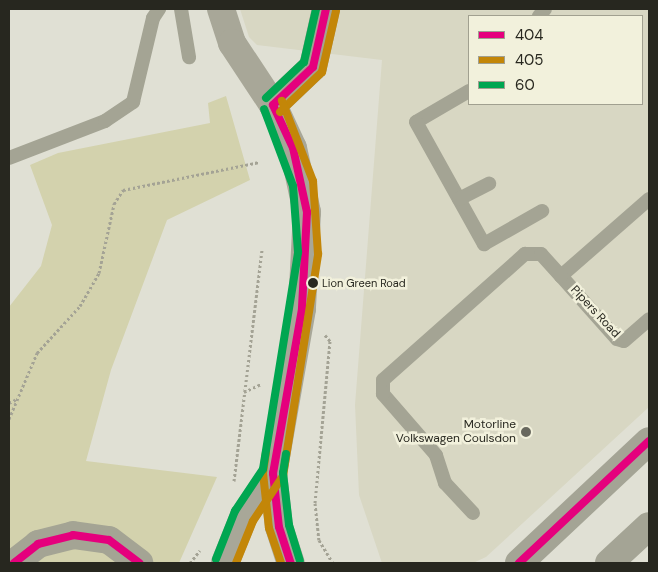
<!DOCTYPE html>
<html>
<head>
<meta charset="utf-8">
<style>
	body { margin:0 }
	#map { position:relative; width:658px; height:572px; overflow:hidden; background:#e0e0d4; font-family:"DM Sans",sans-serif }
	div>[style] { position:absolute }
	.built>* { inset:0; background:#d8d7c3 }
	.green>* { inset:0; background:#d3d2ad }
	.path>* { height:3px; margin-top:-1.5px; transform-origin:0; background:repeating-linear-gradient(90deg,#a4a395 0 2.5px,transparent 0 5px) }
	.lane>* { height:14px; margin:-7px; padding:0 7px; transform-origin:7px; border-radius:7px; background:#a4a494 }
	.street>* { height:28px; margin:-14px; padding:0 14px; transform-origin:14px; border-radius:14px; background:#a4a494 }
	.secondary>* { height:28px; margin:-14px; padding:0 14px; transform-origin:14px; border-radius:14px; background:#a4a493 }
	.primary>* { height:28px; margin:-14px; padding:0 14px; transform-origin:14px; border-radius:14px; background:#a8a798 }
	.highway>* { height:28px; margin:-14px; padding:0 14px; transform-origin:14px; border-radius:14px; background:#a4a495 }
	.bus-1>* { height:8px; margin:-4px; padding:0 4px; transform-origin:4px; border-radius:4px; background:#e5007d }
	.bus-2>* { height:8px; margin:-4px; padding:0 4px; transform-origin:4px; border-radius:4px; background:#c38608 }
	.bus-3>* { height:8px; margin:-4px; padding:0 4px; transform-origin:4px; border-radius:4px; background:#00a651 }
	.dots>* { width:14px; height:14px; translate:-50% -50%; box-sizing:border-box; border:2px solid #f2f1dc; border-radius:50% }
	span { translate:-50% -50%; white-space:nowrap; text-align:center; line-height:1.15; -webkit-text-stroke:5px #f2f1dc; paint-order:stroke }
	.bus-label { font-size:11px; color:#27271f }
	.left { translate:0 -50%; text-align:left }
	.street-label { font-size:12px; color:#27271f }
	.poi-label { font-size:12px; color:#27271f }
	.right { translate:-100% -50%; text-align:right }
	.frame { position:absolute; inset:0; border:10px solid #27271f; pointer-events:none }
	.legend { position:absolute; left:468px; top:15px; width:175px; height:90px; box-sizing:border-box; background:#f2f1dc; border:1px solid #a1a090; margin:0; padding:6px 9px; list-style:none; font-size:15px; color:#27271f }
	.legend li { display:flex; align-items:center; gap:10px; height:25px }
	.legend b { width:25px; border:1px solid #a1a090 }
</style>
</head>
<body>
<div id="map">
	<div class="built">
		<div style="clip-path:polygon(evenodd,240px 9px,649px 9px,649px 407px,486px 557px,473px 563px,382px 563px,359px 495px,355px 405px,382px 60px,257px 45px,249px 37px,240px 9px,469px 16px,642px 16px,642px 104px,469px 104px,469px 16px)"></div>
	</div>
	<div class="green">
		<div style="clip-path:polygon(226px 96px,250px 180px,167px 220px,111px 370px,86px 461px,217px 477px,179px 563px,9px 563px,9px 307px,41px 266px,52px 225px,30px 165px,58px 153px,210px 123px,208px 103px)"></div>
	</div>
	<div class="path">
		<div style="left:325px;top:335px;width:8px;rotate:50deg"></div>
		<div style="left:330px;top:341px;width:163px;rotate:95.3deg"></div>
		<div style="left:315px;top:503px;width:37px;rotate:84deg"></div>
		<div style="left:319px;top:540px;width:27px;rotate:59deg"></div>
		<div style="left:244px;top:392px;width:19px;rotate:-25deg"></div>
		<div style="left:9px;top:403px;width:9px;rotate:-27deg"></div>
		<div style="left:9px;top:419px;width:72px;rotate:-67deg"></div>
		<div style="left:37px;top:353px;width:64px;rotate:-47.5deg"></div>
		<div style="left:80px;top:306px;width:38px;rotate:-60deg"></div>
		<div style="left:99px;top:273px;width:71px;rotate:-77.7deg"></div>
		<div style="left:114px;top:204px;width:17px;rotate:-57deg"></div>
		<div style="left:123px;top:190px;width:139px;rotate:-11.6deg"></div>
		<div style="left:234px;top:481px;width:235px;rotate:-83.1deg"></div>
		<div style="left:190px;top:563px;width:16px;rotate:-52deg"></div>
	</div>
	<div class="lane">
		<div style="left:181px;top:9px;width:49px;rotate:80.5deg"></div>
		<div style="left:539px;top:16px;width:9px;rotate:-49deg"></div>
		<div style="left:469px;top:91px;width:61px;rotate:149.7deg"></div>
		<div style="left:416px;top:122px;width:140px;rotate:60.9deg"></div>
		<div style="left:484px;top:244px;width:67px;rotate:-29.6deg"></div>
		<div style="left:9px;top:158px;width:103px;rotate:-21.1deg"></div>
		<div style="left:105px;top:121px;width:34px;rotate:-34deg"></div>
		<div style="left:133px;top:102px;width:86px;rotate:-76.6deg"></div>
		<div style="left:153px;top:18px;width:11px;rotate:-56deg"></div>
		<div style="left:459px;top:199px;width:34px;rotate:-27deg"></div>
		<div style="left:649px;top:199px;width:117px;rotate:138.8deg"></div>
		<div style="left:561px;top:276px;width:84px;rotate:48.4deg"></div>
		<div style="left:617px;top:339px;width:7px;rotate:16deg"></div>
		<div style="left:624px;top:341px;width:33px;rotate:-41deg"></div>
		<div style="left:473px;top:513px;width:41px;rotate:-133deg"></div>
		<div style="left:445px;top:483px;width:29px;rotate:-108deg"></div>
		<div style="left:436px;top:455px;width:81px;rotate:-131deg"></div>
		<div style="left:383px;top:394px;width:14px;rotate:-90deg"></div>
		<div style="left:383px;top:380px;width:190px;rotate:-41.6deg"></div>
		<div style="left:525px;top:254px;width:16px"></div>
		<div style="left:541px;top:254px;width:30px;rotate:48deg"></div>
	</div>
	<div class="street">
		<div style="left:14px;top:563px;width:31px;rotate:-38deg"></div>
		<div style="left:38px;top:544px;width:36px;rotate:-14deg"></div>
		<div style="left:73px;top:535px;width:36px;rotate:8deg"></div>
		<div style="left:109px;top:540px;width:38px;rotate:37deg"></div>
	</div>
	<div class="secondary">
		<div style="left:273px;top:105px;width:55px;rotate:-43.5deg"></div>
		<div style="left:313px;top:67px;width:59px;rotate:-77.4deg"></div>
	</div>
	<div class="primary">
		<div style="left:221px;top:9px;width:36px;rotate:72deg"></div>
		<div style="left:232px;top:43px;width:74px;rotate:56.5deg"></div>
		<div style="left:273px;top:105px;width:47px;rotate:65.1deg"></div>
		<div style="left:293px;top:148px;width:66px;rotate:77.7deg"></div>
		<div style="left:307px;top:212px;width:97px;rotate:93deg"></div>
		<div style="left:302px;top:309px;width:167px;rotate:100deg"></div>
		<div style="left:273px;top:473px;width:54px;rotate:83.7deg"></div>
		<div style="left:279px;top:527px;width:38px;rotate:72deg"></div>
		<div style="left:225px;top:563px;width:51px;rotate:-68deg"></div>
		<div style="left:244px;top:516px;width:52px;rotate:-56deg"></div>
	</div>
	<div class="highway">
		<div style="left:519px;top:563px;width:178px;rotate:-43.2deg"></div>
		<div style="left:609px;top:563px;width:54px;rotate:-42.8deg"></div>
	</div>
	<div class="bus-1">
		<div style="left:273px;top:105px;width:47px;rotate:65.1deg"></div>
		<div style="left:293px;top:148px;width:66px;rotate:77.7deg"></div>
		<div style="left:307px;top:212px;width:97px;rotate:93deg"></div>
		<div style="left:302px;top:309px;width:167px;rotate:100deg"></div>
		<div style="left:273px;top:473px;width:54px;rotate:83.7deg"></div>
		<div style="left:279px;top:527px;width:38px;rotate:72deg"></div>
		<div style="left:273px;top:105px;width:55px;rotate:-43.5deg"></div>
		<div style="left:313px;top:67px;width:59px;rotate:-77.4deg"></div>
		<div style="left:14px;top:563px;width:31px;rotate:-38deg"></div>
		<div style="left:38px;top:544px;width:36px;rotate:-14deg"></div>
		<div style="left:73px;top:535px;width:36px;rotate:8deg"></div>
		<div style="left:109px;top:540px;width:38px;rotate:37deg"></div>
		<div style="left:519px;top:563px;width:178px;rotate:-43.2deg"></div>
	</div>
	<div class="bus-2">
		<div style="left:280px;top:112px;width:58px;rotate:-43.6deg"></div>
		<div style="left:322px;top:72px;width:63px;rotate:-77.1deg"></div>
		<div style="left:266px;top:452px;width:21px;rotate:98deg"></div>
		<div style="left:263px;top:473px;width:55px;rotate:83.8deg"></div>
		<div style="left:269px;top:528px;width:37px;rotate:71deg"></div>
		<div style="left:236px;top:563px;width:45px;rotate:-68deg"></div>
		<div style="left:253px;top:521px;width:54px;rotate:-56.3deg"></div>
		<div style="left:283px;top:476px;width:225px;rotate:-81deg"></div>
		<div style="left:318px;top:254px;width:73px;rotate:-93.9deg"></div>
		<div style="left:313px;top:181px;width:86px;rotate:-111.2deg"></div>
	</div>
	<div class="bus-3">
		<div style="left:266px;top:98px;width:52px;rotate:-43.5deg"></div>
		<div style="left:304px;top:62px;width:54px;rotate:-77.2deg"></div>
		<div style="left:286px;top:454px;width:19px;rotate:99deg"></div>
		<div style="left:283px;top:473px;width:52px;rotate:83.4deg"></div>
		<div style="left:289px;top:525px;width:37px;rotate:73deg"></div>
		<div style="left:216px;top:559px;width:52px;rotate:-68.4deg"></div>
		<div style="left:235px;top:511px;width:50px;rotate:-56.3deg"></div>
		<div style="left:263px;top:469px;width:220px;rotate:-80.8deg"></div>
		<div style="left:298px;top:252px;width:66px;rotate:-94.3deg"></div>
		<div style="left:293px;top:186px;width:82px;rotate:-110.6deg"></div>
	</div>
	<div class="dots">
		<div style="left:313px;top:283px;background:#27271f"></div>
		<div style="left:526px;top:432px;background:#68685e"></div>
	</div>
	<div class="bus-label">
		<span class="left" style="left:322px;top:283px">Lion Green Road</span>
	</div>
	<div class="street-label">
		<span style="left:595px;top:312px;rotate:47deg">Pipers Road</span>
	</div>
	<div class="poi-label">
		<span class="right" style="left:516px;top:432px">Motorline<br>Volkswagen Coulsdon</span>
	</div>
	<div class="frame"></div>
	<ul class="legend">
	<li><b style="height:6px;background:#e5007d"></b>404</li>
	<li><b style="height:6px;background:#c38608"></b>405</li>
	<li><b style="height:6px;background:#00a651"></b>60</li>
	</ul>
</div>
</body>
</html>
